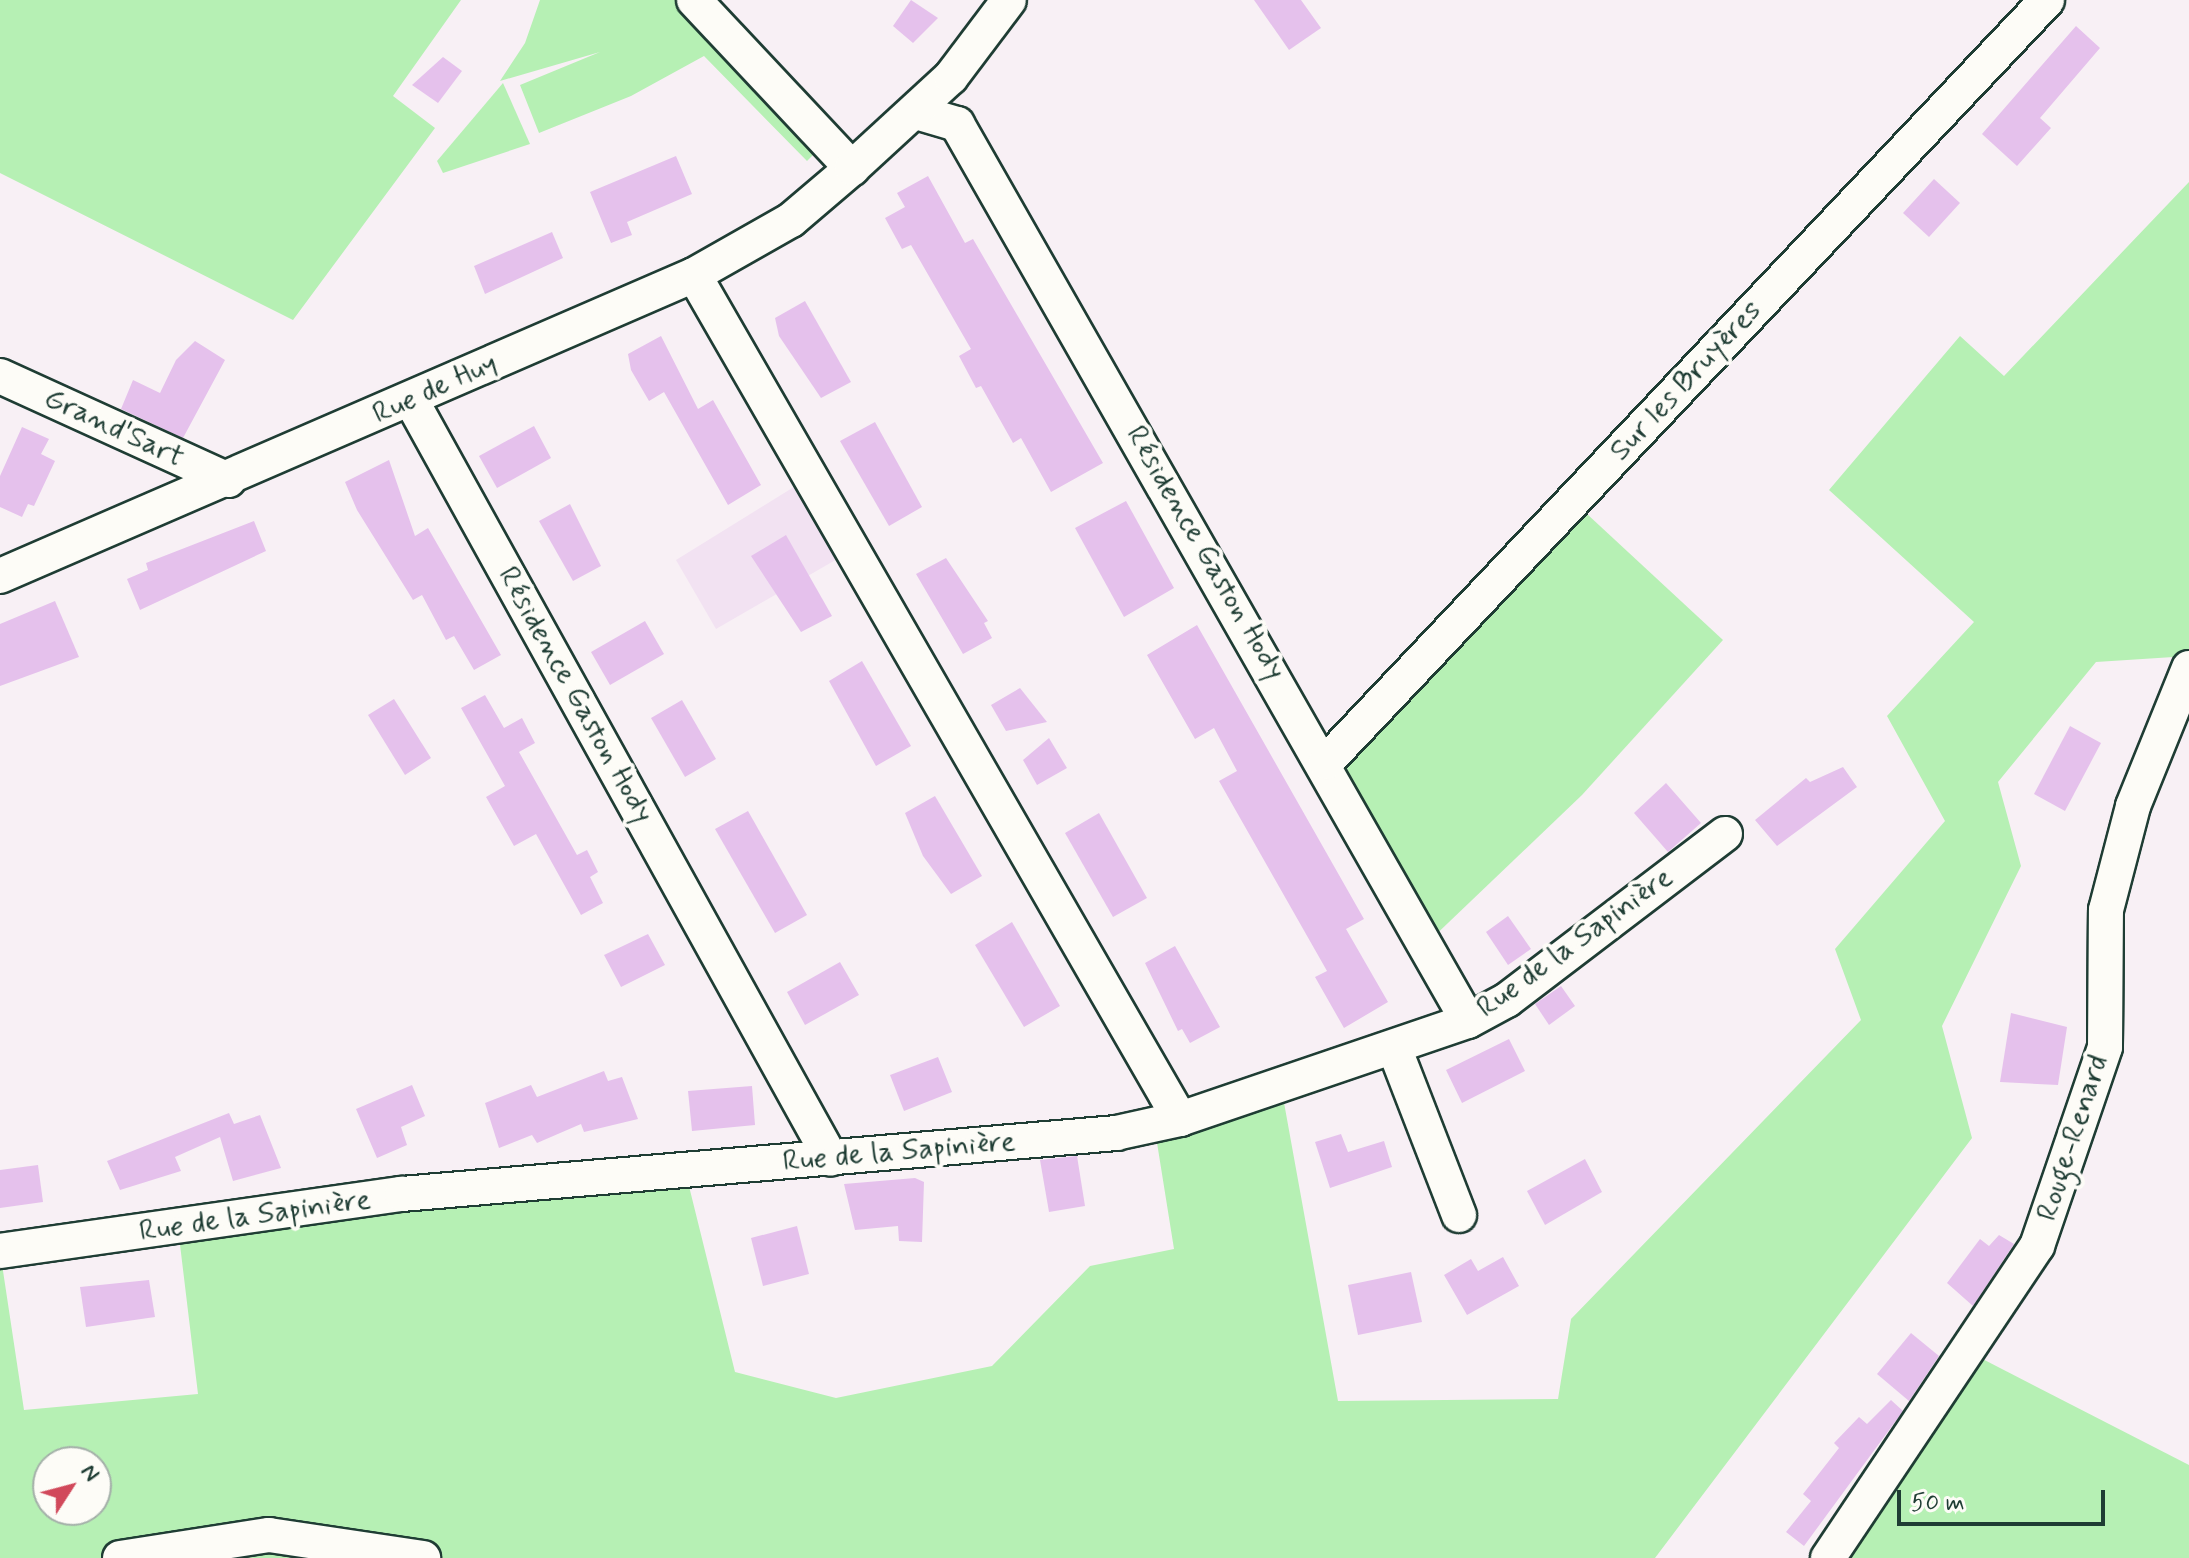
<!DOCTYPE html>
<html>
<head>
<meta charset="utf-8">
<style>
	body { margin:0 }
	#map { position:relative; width:2189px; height:1558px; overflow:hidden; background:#f8f0f5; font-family:Mynerve,sans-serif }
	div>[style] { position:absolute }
	.built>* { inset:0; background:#f2e2f2 }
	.green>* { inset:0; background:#b6f0b4 }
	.building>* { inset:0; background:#e5c1ec }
	.roads { filter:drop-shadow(2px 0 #1f3d34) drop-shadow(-2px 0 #1f3d34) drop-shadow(0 2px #1f3d34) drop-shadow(0 -2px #1f3d34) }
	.street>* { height:34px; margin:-17px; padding:0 17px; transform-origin:17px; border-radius:17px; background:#fdfcf7 }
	span { translate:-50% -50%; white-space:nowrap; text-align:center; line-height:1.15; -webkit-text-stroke:8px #fdfcf7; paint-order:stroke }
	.street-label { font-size:30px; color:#1f3d34 }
	.north { position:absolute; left:32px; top:1446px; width:80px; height:80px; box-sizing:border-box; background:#fdfcf7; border:2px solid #a4b0a9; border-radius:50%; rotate:54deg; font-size:22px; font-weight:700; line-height:32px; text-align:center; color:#1f3d34 }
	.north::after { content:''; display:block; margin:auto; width:28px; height:36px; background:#d1495b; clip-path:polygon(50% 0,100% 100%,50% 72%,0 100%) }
	.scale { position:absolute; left:1897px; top:1490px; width:208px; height:36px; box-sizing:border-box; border:4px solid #1f3d34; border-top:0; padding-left:10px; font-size:24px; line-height:28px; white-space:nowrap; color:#1f3d34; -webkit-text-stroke:6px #fdfcf7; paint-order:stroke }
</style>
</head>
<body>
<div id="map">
	<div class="built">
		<div style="clip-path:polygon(810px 477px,851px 551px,716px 629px,676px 560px)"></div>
	</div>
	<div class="green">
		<div style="clip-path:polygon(0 0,461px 0,393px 96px,435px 128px,293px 320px,0 173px)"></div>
		<div style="clip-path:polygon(540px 0,694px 0,827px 141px,807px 161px,704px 56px,631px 96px,539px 133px,520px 85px,600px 52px,500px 81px,525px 43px)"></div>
		<div style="clip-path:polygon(503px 83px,530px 144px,443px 173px,437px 161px)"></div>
		<div style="clip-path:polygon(evenodd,2189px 182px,2189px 656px,2096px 662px,1998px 782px,2021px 866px,1942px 1026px,1972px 1138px,1655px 1558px,0 1558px,0 1251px,24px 1410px,198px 1394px,178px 1228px,685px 1170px,735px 1372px,836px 1398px,992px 1366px,1090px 1266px,1174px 1249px,1154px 1124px,1281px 1086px,1338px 1401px,1558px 1399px,1571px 1319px,1861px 1020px,1835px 949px,1945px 821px,1887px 716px,1974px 622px,1829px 490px,1960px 336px,2004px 376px,2189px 182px,48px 1462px,96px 1462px,96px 1510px,48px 1510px,48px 1462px)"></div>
		<div style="clip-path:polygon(1573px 501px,1723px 640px,1582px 795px,1426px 944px,1326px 762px)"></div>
		<div style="clip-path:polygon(1967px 1351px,2189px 1465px,2189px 1558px,1828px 1558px)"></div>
	</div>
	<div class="building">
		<div style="clip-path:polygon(911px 0,938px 18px,913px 43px,893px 26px)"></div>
		<div style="clip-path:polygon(1254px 0,1301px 0,1321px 28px,1289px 50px)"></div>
		<div style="clip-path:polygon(2076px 26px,2100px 48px,2040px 118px,2051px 128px,2017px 166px,1982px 134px)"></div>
		<div style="clip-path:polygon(443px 57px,462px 71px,438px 103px,412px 85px)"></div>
		<div style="clip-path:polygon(676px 156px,692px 194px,627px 222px,632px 235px,611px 243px,590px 192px)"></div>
		<div style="clip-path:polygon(928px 176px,965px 243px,973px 239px,1103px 463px,1051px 492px,1021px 438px,1013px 443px,981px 386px,976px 388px,959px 356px,971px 349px,911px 245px,902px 249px,885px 218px,905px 207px,897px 193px)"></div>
		<div style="clip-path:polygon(1934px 179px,1960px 203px,1929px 237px,1903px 213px)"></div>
		<div style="clip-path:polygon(552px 232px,563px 258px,485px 294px,474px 266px)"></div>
		<div style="clip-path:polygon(805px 301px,851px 382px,821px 398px,779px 336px,775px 318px)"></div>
		<div style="clip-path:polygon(661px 336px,698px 409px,713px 400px,761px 485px,728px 505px,664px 392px,649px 401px,631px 370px,628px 354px)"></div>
		<div style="clip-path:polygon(195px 341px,225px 360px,183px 438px,121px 409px,133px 380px,160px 393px,176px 360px)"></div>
		<div style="clip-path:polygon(875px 422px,922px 507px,889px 526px,840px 441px)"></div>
		<div style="clip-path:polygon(534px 426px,551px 458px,497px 488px,479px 456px)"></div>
		<div style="clip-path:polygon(22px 427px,49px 439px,41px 454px,55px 461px,34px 506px,28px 504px,22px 517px,0 507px,0 476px)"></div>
		<div style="clip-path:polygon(389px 460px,415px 536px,428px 528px,501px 655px,474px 670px,454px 636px,446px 640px,422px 595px,413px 600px,357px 510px,345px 482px)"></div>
		<div style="clip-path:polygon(1126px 501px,1174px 588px,1124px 617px,1075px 528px)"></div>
		<div style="clip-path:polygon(570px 504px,601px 566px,573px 581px,539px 521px)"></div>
		<div style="clip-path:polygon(254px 521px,266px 551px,140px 610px,127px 579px,148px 570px,146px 563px)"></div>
		<div style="clip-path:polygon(786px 535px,832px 616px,801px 632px,751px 556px)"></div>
		<div style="clip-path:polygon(946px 558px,988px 621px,984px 623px,992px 638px,963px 654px,916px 574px)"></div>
		<div style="clip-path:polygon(55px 601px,79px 657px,0 686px,0 624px)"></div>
		<div style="clip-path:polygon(645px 621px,664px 654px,610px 685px,591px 652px)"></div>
		<div style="clip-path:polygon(1197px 625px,1364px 919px,1346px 929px,1388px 1002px,1344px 1028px,1315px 977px,1327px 971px,1219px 781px,1237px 771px,1214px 728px,1195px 739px,1147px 655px)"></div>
		<div style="clip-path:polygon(862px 661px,911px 746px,876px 766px,829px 681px)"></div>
		<div style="clip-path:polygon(1020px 688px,1047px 722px,1006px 731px,991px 705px)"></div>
		<div style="clip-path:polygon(485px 695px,504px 728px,522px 718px,535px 743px,519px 752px,577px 855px,587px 850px,598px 872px,590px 877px,603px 903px,581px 915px,536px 834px,514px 846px,486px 797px,505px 786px,461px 708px)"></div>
		<div style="clip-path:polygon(394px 699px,431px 758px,405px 775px,368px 715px)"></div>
		<div style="clip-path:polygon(682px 700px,716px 759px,685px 777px,651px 718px)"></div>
		<div style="clip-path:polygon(2070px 726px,2101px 743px,2065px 811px,2034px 794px)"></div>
		<div style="clip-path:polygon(1049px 738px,1067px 768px,1037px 785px,1023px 760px)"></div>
		<div style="clip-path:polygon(1843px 767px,1857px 787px,1777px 846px,1755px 820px,1806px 778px,1810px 782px)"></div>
		<div style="clip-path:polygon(1666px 783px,1701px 823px,1668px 852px,1634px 813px)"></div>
		<div style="clip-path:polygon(935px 796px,982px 876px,951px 894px,923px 856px,905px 813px)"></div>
		<div style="clip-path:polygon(748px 811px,807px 915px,775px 933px,715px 829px)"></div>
		<div style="clip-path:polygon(1099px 813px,1147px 898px,1113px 917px,1065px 833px)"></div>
		<div style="clip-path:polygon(1508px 916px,1531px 949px,1508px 965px,1486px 932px)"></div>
		<div style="clip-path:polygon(1012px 922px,1060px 1006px,1024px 1027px,975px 945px)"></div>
		<div style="clip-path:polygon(648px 934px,665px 965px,621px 987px,604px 955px)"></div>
		<div style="clip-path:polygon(1175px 946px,1220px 1027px,1190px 1043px,1182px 1029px,1178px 1031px,1145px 963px)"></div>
		<div style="clip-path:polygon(840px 962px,859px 995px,805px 1025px,787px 992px)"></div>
		<div style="clip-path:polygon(1561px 986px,1575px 1006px,1549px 1025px,1535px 1004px)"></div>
		<div style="clip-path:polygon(2011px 1013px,2067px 1027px,2058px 1085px,2000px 1082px)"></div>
		<div style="clip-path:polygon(1509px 1039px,1525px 1071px,1462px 1103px,1446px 1070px)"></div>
		<div style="clip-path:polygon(938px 1057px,952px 1092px,904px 1111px,890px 1075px)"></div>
		<div style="clip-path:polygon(604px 1071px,608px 1081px,622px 1077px,638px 1119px,584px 1132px,581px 1124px,537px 1143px,532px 1135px,499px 1148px,485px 1103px,531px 1085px,537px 1097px)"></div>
		<div style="clip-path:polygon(412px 1085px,425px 1116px,401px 1127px,407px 1145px,377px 1158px,356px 1109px)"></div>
		<div style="clip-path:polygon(752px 1086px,755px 1125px,692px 1131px,688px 1091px)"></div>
		<div style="clip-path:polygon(229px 1113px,234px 1124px,260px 1115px,281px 1168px,233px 1181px,220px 1137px,175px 1157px,181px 1171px,120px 1190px,107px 1161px)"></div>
		<div style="clip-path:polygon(1341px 1134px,1348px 1152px,1384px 1141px,1392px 1167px,1330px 1188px,1315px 1142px)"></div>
		<div style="clip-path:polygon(1077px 1156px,1085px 1206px,1049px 1212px,1040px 1160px)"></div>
		<div style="clip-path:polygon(1585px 1159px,1602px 1192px,1545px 1225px,1527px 1191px)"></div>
		<div style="clip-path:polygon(38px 1165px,43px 1202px,0 1208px,0 1170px)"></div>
		<div style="clip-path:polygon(915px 1178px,924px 1182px,922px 1242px,899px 1241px,898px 1226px,855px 1230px,844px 1184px)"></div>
		<div style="clip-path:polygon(797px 1226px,809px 1274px,763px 1286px,751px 1238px)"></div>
		<div style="clip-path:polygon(1999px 1235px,2014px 1244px,1973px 1306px,1947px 1283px,1980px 1239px,1989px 1246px)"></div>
		<div style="clip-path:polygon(1503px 1257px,1519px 1286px,1467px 1315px,1444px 1275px,1471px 1259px,1478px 1271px)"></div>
		<div style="clip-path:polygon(1411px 1272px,1422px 1322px,1358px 1335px,1348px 1285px)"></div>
		<div style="clip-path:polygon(149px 1280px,155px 1317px,86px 1327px,80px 1287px)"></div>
		<div style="clip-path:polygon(1911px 1333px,1939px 1356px,1909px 1401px,1877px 1374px)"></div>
		<div style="clip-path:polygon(1891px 1400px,1903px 1411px,1804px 1546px,1786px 1532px,1811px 1501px,1803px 1494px,1839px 1448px,1834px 1443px,1859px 1417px,1867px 1424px)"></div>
	</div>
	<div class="roads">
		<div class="street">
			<div style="left:694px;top:0;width:231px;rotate:46.8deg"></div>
			<div style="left:916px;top:112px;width:43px;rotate:16.3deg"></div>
			<div style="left:957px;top:124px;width:1032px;rotate:60.33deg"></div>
			<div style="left:694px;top:275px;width:974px;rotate:60.07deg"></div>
			<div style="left:0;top:376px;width:251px;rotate:24.5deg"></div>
			<div style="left:411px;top:400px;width:867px;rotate:61.04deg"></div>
			<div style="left:0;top:576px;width:756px;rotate:-23.45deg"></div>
			<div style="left:694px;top:275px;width:112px;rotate:-29.6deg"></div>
			<div style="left:791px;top:220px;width:80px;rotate:-40.4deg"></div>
			<div style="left:852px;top:168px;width:134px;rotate:-42.6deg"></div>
			<div style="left:951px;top:77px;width:96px;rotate:-53deg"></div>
			<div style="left:1326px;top:762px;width:1049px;rotate:-46.58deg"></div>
			<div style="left:1395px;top:1050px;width:177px;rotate:68.8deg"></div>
			<div style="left:0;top:1251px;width:406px;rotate:-8.1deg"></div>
			<div style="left:402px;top:1194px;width:717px;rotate:-4.88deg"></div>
			<div style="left:1116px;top:1133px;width:66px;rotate:-12.3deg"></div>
			<div style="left:1180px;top:1119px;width:304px;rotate:-18.8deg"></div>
			<div style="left:1468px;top:1021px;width:44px;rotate:-28.3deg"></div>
			<div style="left:1507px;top:1000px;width:274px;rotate:-37.3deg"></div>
			<div style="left:120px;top:1558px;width:151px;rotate:-8.8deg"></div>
			<div style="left:269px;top:1535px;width:156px;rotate:8.5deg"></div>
			<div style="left:1828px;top:1558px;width:376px;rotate:-56.2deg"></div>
			<div style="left:2037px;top:1246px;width:210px;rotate:-71.1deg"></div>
			<div style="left:2105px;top:1047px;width:137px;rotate:-89.6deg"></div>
			<div style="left:2106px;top:910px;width:107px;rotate:-75.4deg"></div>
			<div style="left:2133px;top:806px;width:149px;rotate:-67.9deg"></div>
		</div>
	</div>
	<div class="street-label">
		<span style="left:1686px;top:381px;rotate:-47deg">Sur les Bruyères</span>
		<span style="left:435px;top:389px;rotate:-24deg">Rue de Huy</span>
		<span style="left:114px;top:428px;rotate:25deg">Grand'Sart</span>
		<span style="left:1205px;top:553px;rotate:60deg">Résidence Gaston Hody</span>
		<span style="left:575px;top:695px;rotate:61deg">Résidence Gaston Hody</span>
		<span style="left:1575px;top:943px;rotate:-36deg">Rue de la Sapinière</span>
		<span style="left:2073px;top:1138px;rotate:-72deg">Rouge-Renard</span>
		<span style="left:899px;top:1152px;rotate:-5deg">Rue de la Sapinière</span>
		<span style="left:255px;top:1216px;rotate:-8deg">Rue de la Sapinière</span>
	</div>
	<div class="north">N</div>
	<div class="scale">50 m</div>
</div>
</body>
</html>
